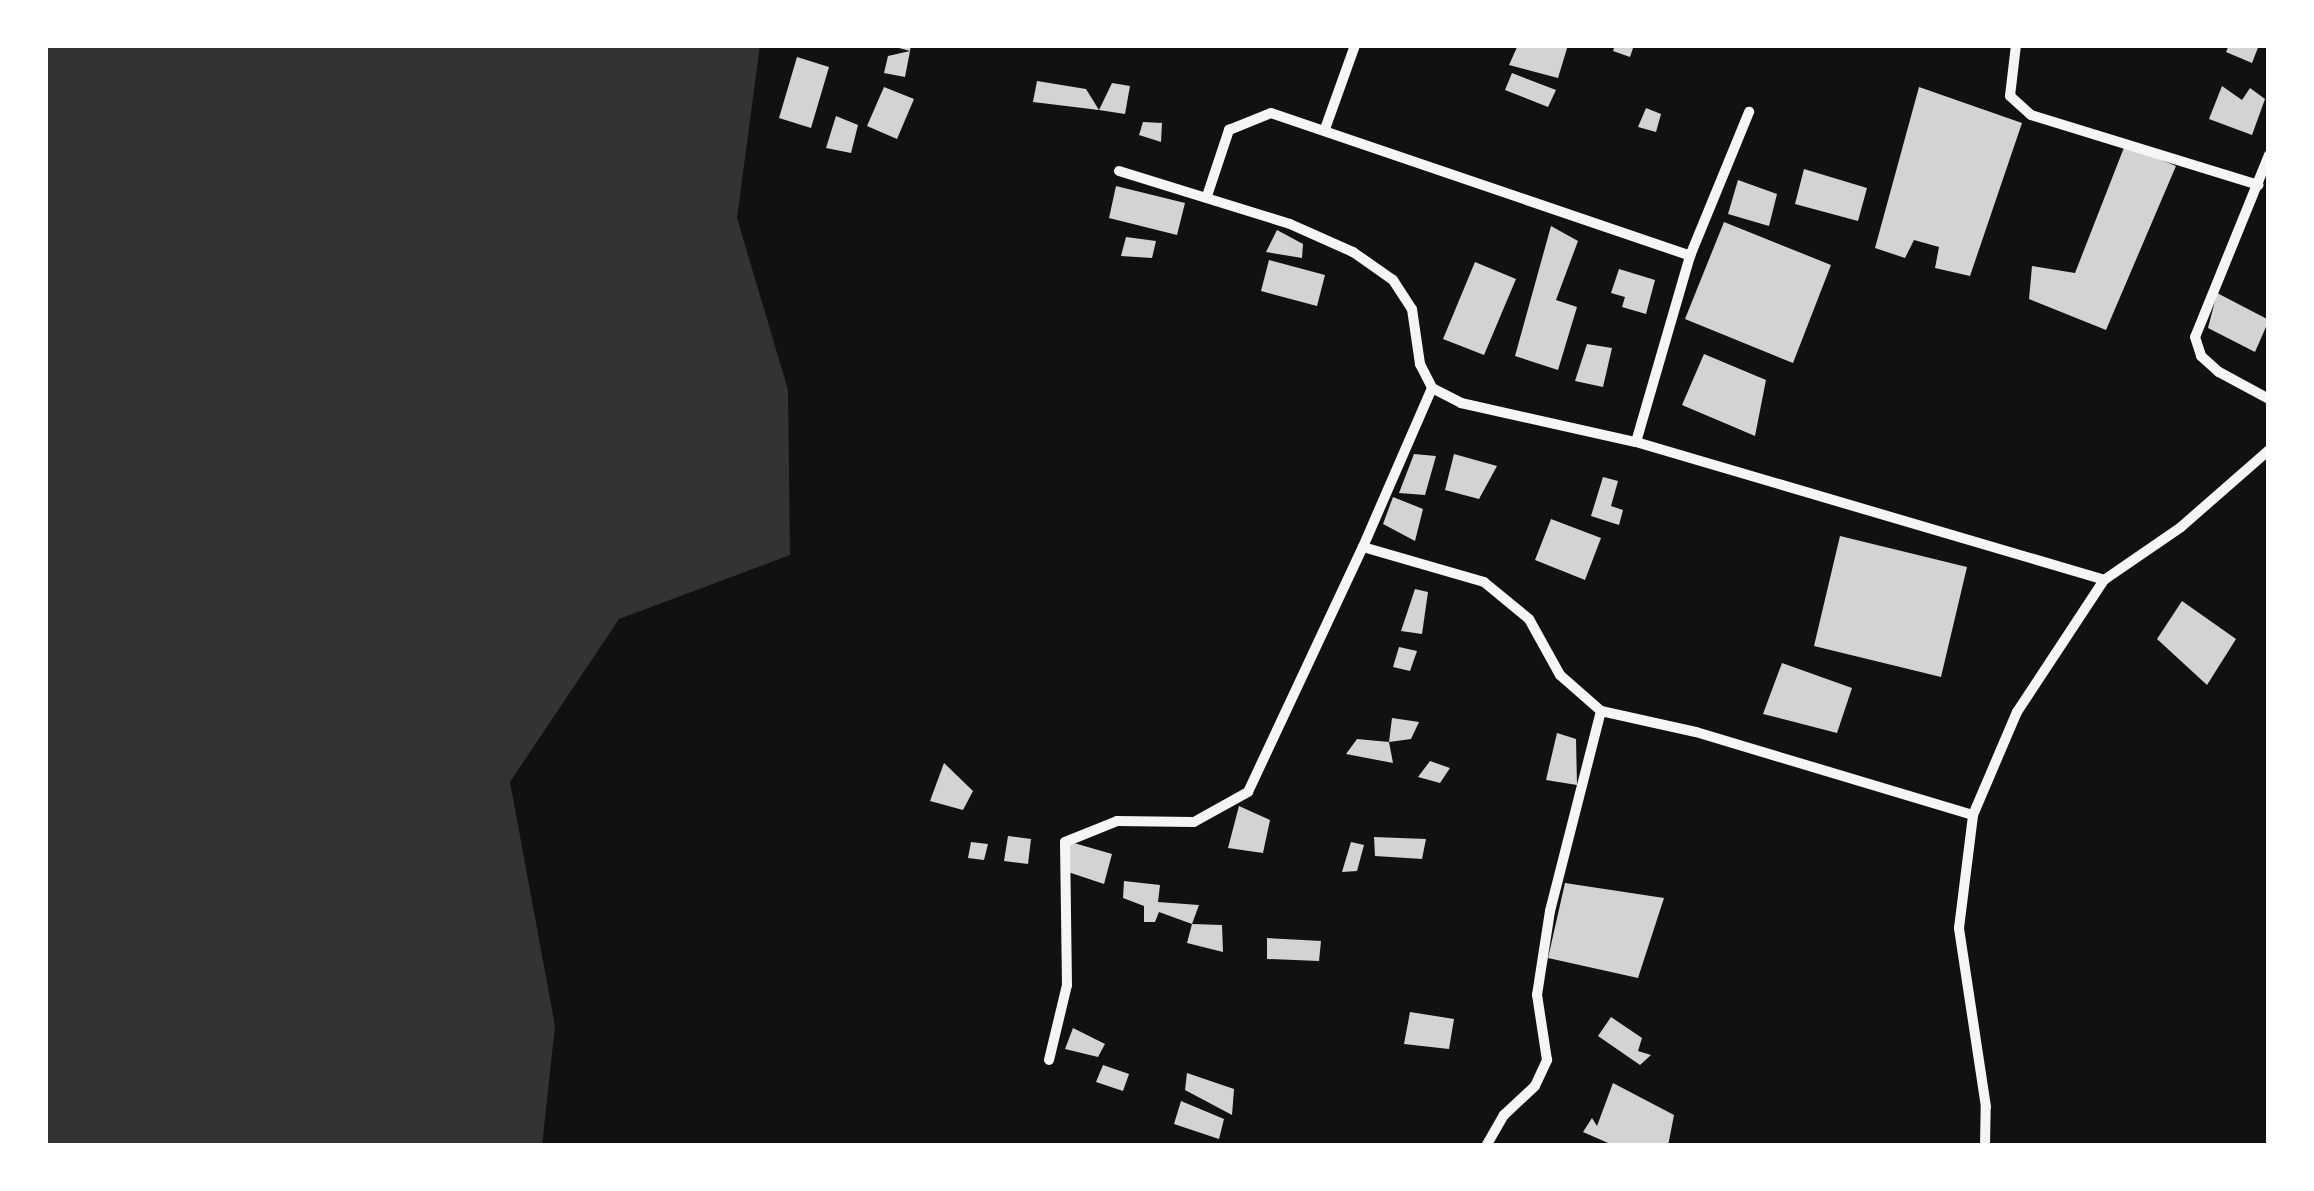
<!DOCTYPE html>
<html>
<head>
<meta charset="utf-8">
<style>
	body { margin:0 }
	#map { position:relative; width:2314px; height:1191px; overflow:hidden; background:#111; font-family:"Exo 2",sans-serif }
	div>[style] { position:absolute }
	.water>* { inset:0; background:#333 }
	.building>* { inset:0; background:#d3d3d3 }
	.minor>* { height:10px; margin:-5px; padding:0 5px; transform-origin:5px; border-radius:5px; background:#f5f5f5 }
	span { translate:-50% -50%; white-space:nowrap; text-align:center; line-height:1.15; -webkit-text-stroke:8px #fff; paint-order:stroke }
	.frame { position:absolute; inset:0; border:48px solid #fff; pointer-events:none }
</style>
</head>
<body>
<div id="map">
	<div class="water">
		<div style="clip-path:polygon(45px 45px,760px 45px,737px 218px,788px 390px,790px 555px,619px 619px,510px 782px,555px 1026px,542px 1146px,45px 1146px)"></div>
	</div>
	<div class="building">
		<div style="clip-path:polygon(888px 45px,911px 45px,910px 51px,905px 77px,884px 73px,888px 56px,910px 51px)"></div>
		<div style="clip-path:polygon(1518px 45px,1568px 45px,1558px 78px,1509px 65px)"></div>
		<div style="clip-path:polygon(1615px 45px,1634px 45px,1630px 57px,1613px 51px)"></div>
		<div style="clip-path:polygon(2229px 45px,2259px 45px,2252px 63px,2226px 52px)"></div>
		<div style="clip-path:polygon(797px 57px,829px 67px,811px 128px,779px 118px)"></div>
		<div style="clip-path:polygon(1512px 73px,1556px 90px,1548px 107px,1505px 90px)"></div>
		<div style="clip-path:polygon(1037px 81px,1086px 89px,1099px 110px,1033px 102px)"></div>
		<div style="clip-path:polygon(1112px 83px,1130px 86px,1125px 114px,1099px 110px)"></div>
		<div style="clip-path:polygon(2222px 86px,2242px 100px,2250px 88px,2265px 99px,2252px 135px,2209px 119px)"></div>
		<div style="clip-path:polygon(884px 87px,914px 99px,897px 139px,867px 126px)"></div>
		<div style="clip-path:polygon(1919px 87px,2022px 123px,1970px 276px,1935px 268px,1939px 247px,1914px 240px,1905px 258px,1875px 248px)"></div>
		<div style="clip-path:polygon(1646px 108px,1661px 114px,1656px 132px,1638px 127px)"></div>
		<div style="clip-path:polygon(836px 116px,858px 125px,851px 153px,826px 148px)"></div>
		<div style="clip-path:polygon(1143px 122px,1162px 123px,1161px 142px,1139px 135px)"></div>
		<div style="clip-path:polygon(2125px 145px,2176px 166px,2106px 330px,2029px 299px,2032px 266px,2075px 273px)"></div>
		<div style="clip-path:polygon(1804px 169px,1867px 188px,1858px 221px,1795px 204px)"></div>
		<div style="clip-path:polygon(1738px 180px,1777px 194px,1769px 226px,1728px 214px)"></div>
		<div style="clip-path:polygon(1116px 186px,1185px 203px,1177px 235px,1109px 218px)"></div>
		<div style="clip-path:polygon(1724px 222px,1831px 265px,1793px 363px,1685px 319px)"></div>
		<div style="clip-path:polygon(1551px 226px,1578px 241px,1556px 300px,1577px 307px,1558px 370px,1515px 356px)"></div>
		<div style="clip-path:polygon(1277px 230px,1303px 244px,1302px 258px,1266px 252px)"></div>
		<div style="clip-path:polygon(1126px 237px,1156px 241px,1152px 258px,1121px 256px)"></div>
		<div style="clip-path:polygon(1269px 260px,1325px 275px,1317px 306px,1261px 291px)"></div>
		<div style="clip-path:polygon(1475px 262px,1516px 279px,1484px 355px,1443px 339px)"></div>
		<div style="clip-path:polygon(1619px 269px,1655px 280px,1646px 314px,1622px 307px,1625px 297px,1611px 293px)"></div>
		<div style="clip-path:polygon(2217px 293px,2269px 320px,2255px 352px,2208px 328px)"></div>
		<div style="clip-path:polygon(1587px 344px,1612px 348px,1603px 387px,1575px 381px)"></div>
		<div style="clip-path:polygon(1704px 354px,1766px 380px,1755px 436px,1682px 405px)"></div>
		<div style="clip-path:polygon(1414px 454px,1436px 456px,1425px 495px,1399px 493px)"></div>
		<div style="clip-path:polygon(1454px 454px,1497px 466px,1479px 499px,1445px 490px)"></div>
		<div style="clip-path:polygon(1603px 477px,1618px 481px,1611px 506px,1623px 510px,1619px 525px,1591px 516px)"></div>
		<div style="clip-path:polygon(1393px 497px,1423px 509px,1415px 541px,1383px 524px)"></div>
		<div style="clip-path:polygon(1551px 519px,1601px 538px,1585px 580px,1535px 560px)"></div>
		<div style="clip-path:polygon(1840px 536px,1967px 567px,1941px 677px,1814px 646px)"></div>
		<div style="clip-path:polygon(1415px 589px,1428px 592px,1422px 634px,1401px 631px)"></div>
		<div style="clip-path:polygon(2182px 601px,2236px 639px,2207px 685px,2157px 639px)"></div>
		<div style="clip-path:polygon(1399px 647px,1417px 651px,1410px 671px,1393px 667px)"></div>
		<div style="clip-path:polygon(1782px 663px,1852px 688px,1837px 733px,1763px 714px)"></div>
		<div style="clip-path:polygon(1392px 718px,1419px 722px,1411px 739px,1389px 742px)"></div>
		<div style="clip-path:polygon(1557px 733px,1576px 739px,1577px 785px,1546px 780px)"></div>
		<div style="clip-path:polygon(1357px 739px,1389px 742px,1393px 763px,1346px 754px)"></div>
		<div style="clip-path:polygon(1430px 761px,1450px 768px,1440px 783px,1418px 777px)"></div>
		<div style="clip-path:polygon(944px 763px,973px 791px,963px 810px,930px 801px)"></div>
		<div style="clip-path:polygon(1239px 806px,1270px 820px,1263px 853px,1228px 848px)"></div>
		<div style="clip-path:polygon(1008px 836px,1031px 839px,1028px 864px,1004px 861px)"></div>
		<div style="clip-path:polygon(1374px 837px,1426px 839px,1422px 859px,1375px 856px)"></div>
		<div style="clip-path:polygon(1067px 841px,1112px 854px,1104px 884px,1065px 871px)"></div>
		<div style="clip-path:polygon(971px 842px,988px 844px,984px 860px,968px 858px)"></div>
		<div style="clip-path:polygon(1351px 842px,1364px 845px,1357px 871px,1342px 872px)"></div>
		<div style="clip-path:polygon(1124px 881px,1160px 885px,1158px 902px,1199px 905px,1192px 924px,1222px 925px,1223px 952px,1187px 943px,1192px 924px,1159px 912px,1155px 922px,1144px 922px,1144px 906px,1123px 898px)"></div>
		<div style="clip-path:polygon(1565px 883px,1664px 898px,1638px 978px,1548px 958px)"></div>
		<div style="clip-path:polygon(1267px 938px,1321px 941px,1319px 961px,1267px 959px)"></div>
		<div style="clip-path:polygon(1410px 1012px,1454px 1019px,1449px 1049px,1404px 1044px)"></div>
		<div style="clip-path:polygon(1611px 1017px,1642px 1038px,1638px 1051px,1651px 1055px,1640px 1065px,1598px 1036px)"></div>
		<div style="clip-path:polygon(1073px 1028px,1105px 1044px,1098px 1057px,1065px 1049px)"></div>
		<div style="clip-path:polygon(1103px 1065px,1129px 1074px,1123px 1091px,1096px 1082px)"></div>
		<div style="clip-path:polygon(1187px 1073px,1234px 1089px,1232px 1115px,1185px 1090px)"></div>
		<div style="clip-path:polygon(1613px 1083px,1674px 1115px,1668px 1146px,1615px 1146px,1583px 1132px,1592px 1118px,1597px 1126px)"></div>
		<div style="clip-path:polygon(1181px 1101px,1224px 1119px,1219px 1139px,1174px 1124px)"></div>
	</div>
	<div class="minor">
		<div style="left:2016px;top:45px;width:51px;rotate:96.7deg"></div>
		<div style="left:2010px;top:96px;width:28px;rotate:42deg"></div>
		<div style="left:2031px;top:115px;width:238px;rotate:17.1deg"></div>
		<div style="left:1325px;top:129px;width:89px;rotate:-70.3deg"></div>
		<div style="left:2269px;top:155px;width:196px;rotate:112.1deg"></div>
		<div style="left:2195px;top:337px;width:20px;rotate:72deg"></div>
		<div style="left:2201px;top:356px;width:24px;rotate:42deg"></div>
		<div style="left:2219px;top:372px;width:57px;rotate:28.4deg"></div>
		<div style="left:1119px;top:171px;width:179px;rotate:17.2deg"></div>
		<div style="left:1290px;top:224px;width:69px;rotate:24deg"></div>
		<div style="left:1353px;top:252px;width:49px;rotate:35deg"></div>
		<div style="left:1393px;top:280px;width:35px;rotate:57deg"></div>
		<div style="left:1412px;top:309px;width:56px;rotate:81.7deg"></div>
		<div style="left:1420px;top:364px;width:27px;rotate:63deg"></div>
		<div style="left:1432px;top:388px;width:33px;rotate:27deg"></div>
		<div style="left:1461px;top:403px;width:179px;rotate:12.6deg"></div>
		<div style="left:1636px;top:442px;width:488px;rotate:16.4deg"></div>
		<div style="left:1207px;top:196px;width:70px;rotate:-71.6deg"></div>
		<div style="left:1229px;top:130px;width:45px;rotate:-22deg"></div>
		<div style="left:1271px;top:113px;width:443px;rotate:18.8deg"></div>
		<div style="left:1432px;top:388px;width:173px;rotate:113.5deg"></div>
		<div style="left:1363px;top:547px;width:126px;rotate:16.1deg"></div>
		<div style="left:1484px;top:582px;width:58px;rotate:39.4deg"></div>
		<div style="left:1529px;top:619px;width:64px;rotate:61deg"></div>
		<div style="left:1560px;top:675px;width:55px;rotate:41.3deg"></div>
		<div style="left:1601px;top:711px;width:97px;rotate:12.5deg"></div>
		<div style="left:1696px;top:732px;width:289px;rotate:16.7deg"></div>
		<div style="left:1636px;top:442px;width:194px;rotate:-73.8deg"></div>
		<div style="left:1690px;top:256px;width:156px;rotate:-67.7deg"></div>
		<div style="left:1049px;top:1060px;width:77px;rotate:-76.5deg"></div>
		<div style="left:1067px;top:985px;width:143px;rotate:-90.8deg"></div>
		<div style="left:1065px;top:842px;width:56px;rotate:-22deg"></div>
		<div style="left:1117px;top:821px;width:77px;rotate:0.7deg"></div>
		<div style="left:1194px;top:822px;width:62px;rotate:-29.1deg"></div>
		<div style="left:1248px;top:792px;width:271px;rotate:-64.9deg"></div>
		<div style="left:1486px;top:1146px;width:36px;rotate:-60deg"></div>
		<div style="left:1504px;top:1115px;width:42px;rotate:-43.1deg"></div>
		<div style="left:1535px;top:1086px;width:29px;rotate:-65deg"></div>
		<div style="left:1547px;top:1060px;width:66px;rotate:-98.7deg"></div>
		<div style="left:1537px;top:995px;width:85px;rotate:-81.2deg"></div>
		<div style="left:1550px;top:911px;width:206px;rotate:-75.7deg"></div>
		<div style="left:1985px;top:1146px;width:39px;rotate:-89deg"></div>
		<div style="left:1986px;top:1107px;width:181px;rotate:-98.6deg"></div>
		<div style="left:1959px;top:928px;width:114px;rotate:-82.9deg"></div>
		<div style="left:1973px;top:815px;width:112px;rotate:-66.9deg"></div>
		<div style="left:2017px;top:712px;width:158px;rotate:-56.6deg"></div>
		<div style="left:2104px;top:580px;width:93px;rotate:-34.5deg"></div>
		<div style="left:2181px;top:527px;width:117px;rotate:-41.2deg"></div>
	</div>
	<div class="frame"></div>
</div>
</body>
</html>
